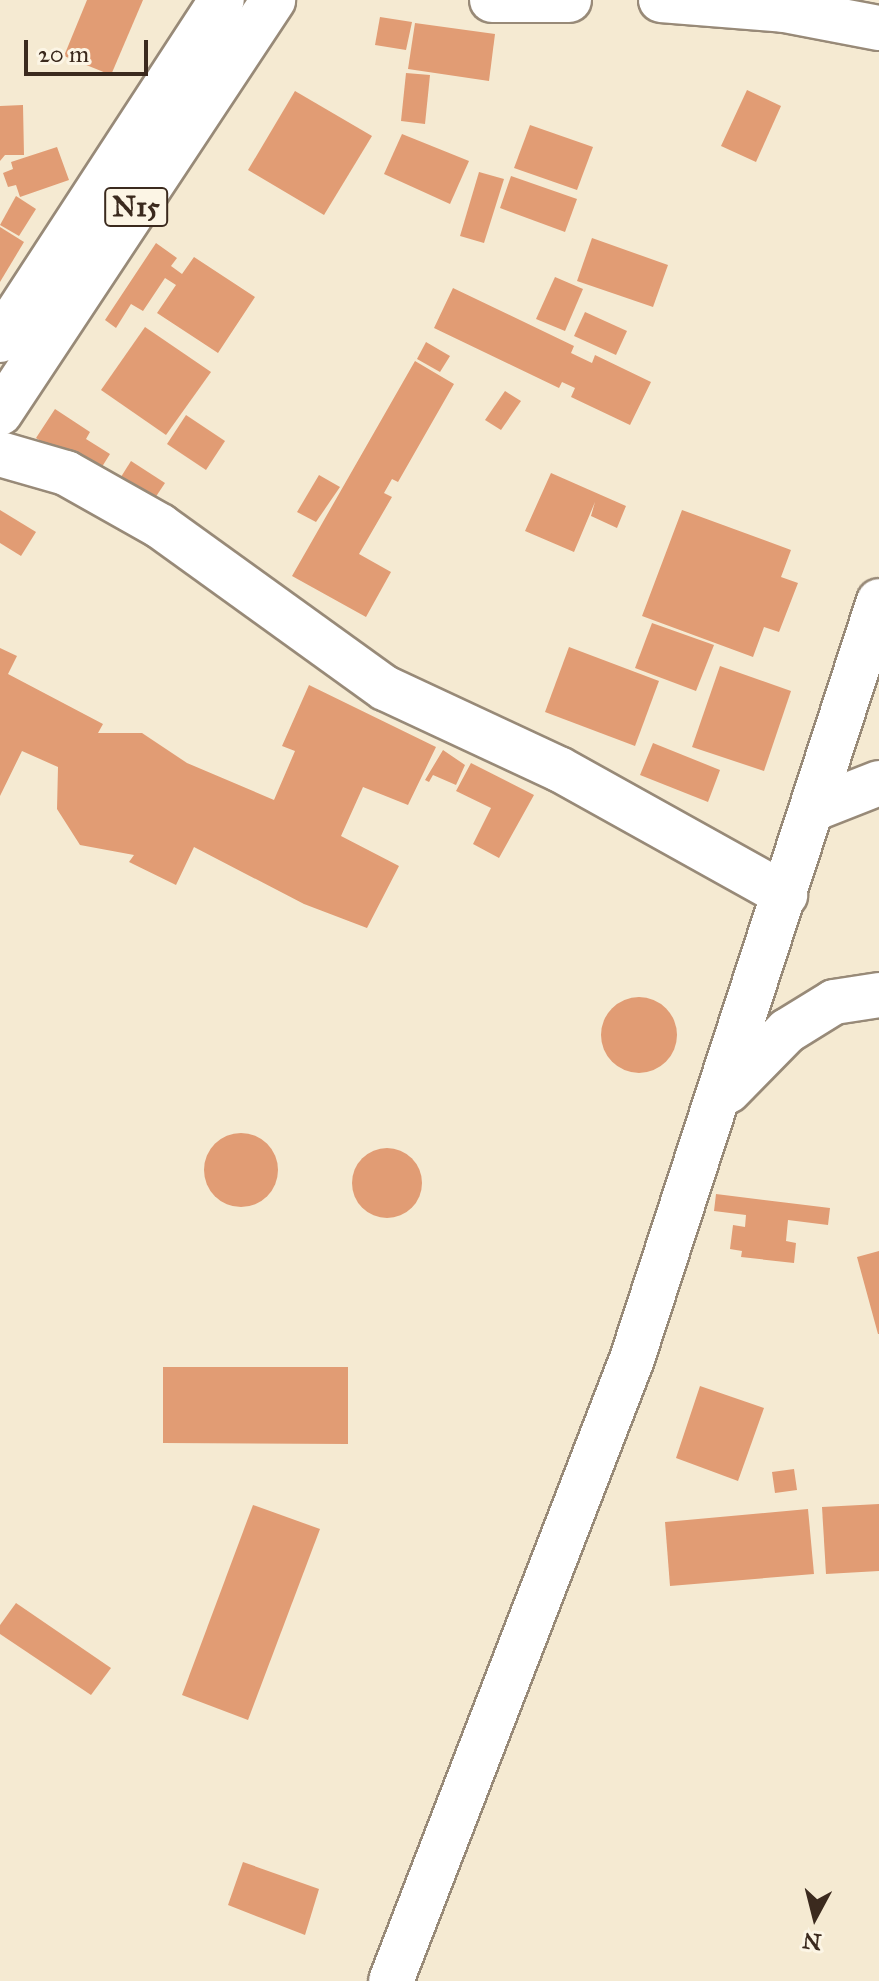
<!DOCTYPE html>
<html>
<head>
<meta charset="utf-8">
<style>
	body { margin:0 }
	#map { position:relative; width:879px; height:1981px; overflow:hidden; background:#f5ead2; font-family:"IM FELL Great Primer",serif }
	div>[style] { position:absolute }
	.building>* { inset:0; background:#e19c74 }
	.round { border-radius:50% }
	.roads { filter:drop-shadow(2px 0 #988a78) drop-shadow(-2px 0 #988a78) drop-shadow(0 2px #988a78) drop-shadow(0 -2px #988a78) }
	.minor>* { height:44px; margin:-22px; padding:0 22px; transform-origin:22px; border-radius:22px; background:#fff }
	.highway>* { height:44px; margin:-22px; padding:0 22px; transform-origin:22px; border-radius:22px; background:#fff }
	span { translate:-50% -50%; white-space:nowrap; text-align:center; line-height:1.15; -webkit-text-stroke:7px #fcf5e5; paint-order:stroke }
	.shield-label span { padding:2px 6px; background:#fcf5e5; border:2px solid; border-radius:6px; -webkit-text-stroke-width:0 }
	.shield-label { font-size:28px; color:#3b2a1e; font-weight:700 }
	.north { position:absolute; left:775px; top:1877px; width:80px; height:80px; -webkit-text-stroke:6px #fcf5e5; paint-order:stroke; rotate:187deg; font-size:22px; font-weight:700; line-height:32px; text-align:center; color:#3b2a1e }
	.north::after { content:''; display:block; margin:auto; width:28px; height:36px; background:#3b2a1e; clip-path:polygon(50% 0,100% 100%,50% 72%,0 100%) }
	.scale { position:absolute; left:24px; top:40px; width:124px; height:36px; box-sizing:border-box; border:4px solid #3b2a1e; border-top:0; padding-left:10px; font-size:24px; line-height:28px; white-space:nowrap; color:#3b2a1e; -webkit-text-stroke:6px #fcf5e5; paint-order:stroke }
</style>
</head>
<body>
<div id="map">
	<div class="building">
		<div style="clip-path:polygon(87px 0,143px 0,111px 75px,64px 56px)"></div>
		<div style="clip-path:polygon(380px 17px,412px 22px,406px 50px,375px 45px)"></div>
		<div style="clip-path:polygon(415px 23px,495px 34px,489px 81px,408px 69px)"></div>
		<div style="clip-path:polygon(406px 73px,430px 75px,425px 124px,401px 121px)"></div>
		<div style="clip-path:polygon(747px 90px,781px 106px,756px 162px,721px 146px)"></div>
		<div style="clip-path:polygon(295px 91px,372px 136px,324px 215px,248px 170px)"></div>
		<div style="clip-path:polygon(23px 105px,24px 155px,5px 155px,0 161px,0 106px)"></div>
		<div style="clip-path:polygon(530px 125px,593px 147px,577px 190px,514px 168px)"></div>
		<div style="clip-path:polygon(402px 134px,469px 161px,450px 204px,384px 174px)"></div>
		<div style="clip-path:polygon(57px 147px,69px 180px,20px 197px,16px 185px,8px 187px,3px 173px,13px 169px,11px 162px)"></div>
		<div style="clip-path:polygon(479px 172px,504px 179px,484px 243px,460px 236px)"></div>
		<div style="clip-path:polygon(511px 176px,577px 199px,565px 232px,500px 208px)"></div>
		<div style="clip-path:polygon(16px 196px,36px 209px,19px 236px,0 225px)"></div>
		<div style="clip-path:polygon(0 227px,24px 242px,0 282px)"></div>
		<div style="clip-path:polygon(592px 238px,668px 265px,653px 307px,577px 281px)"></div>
		<div style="clip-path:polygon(156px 243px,177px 258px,171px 266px,182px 274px,194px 257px,255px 297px,218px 353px,157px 313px,176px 285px,165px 278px,143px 311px,131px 304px,116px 328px,105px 320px)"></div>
		<div style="clip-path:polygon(555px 277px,583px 289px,565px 331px,536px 319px)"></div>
		<div style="clip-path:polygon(453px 288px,574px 346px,571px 353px,592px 363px,595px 355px,651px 382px,630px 425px,571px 397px,575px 388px,562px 382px,559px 388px,434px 328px)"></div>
		<div style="clip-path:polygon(585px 312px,627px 331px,616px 355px,574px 336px)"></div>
		<div style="clip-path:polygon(145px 327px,211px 372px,166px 435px,101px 390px)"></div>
		<div style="clip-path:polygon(426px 342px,450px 356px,440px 372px,417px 359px)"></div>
		<div style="clip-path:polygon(415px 361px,454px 384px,398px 482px,392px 479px,384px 493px,392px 497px,359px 554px,391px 572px,366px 617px,292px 576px)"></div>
		<div style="clip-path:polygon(505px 391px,521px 401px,501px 430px,485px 420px)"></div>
		<div style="clip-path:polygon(55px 409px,90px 432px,86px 439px,110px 454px,100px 470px,71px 461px,36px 438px)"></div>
		<div style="clip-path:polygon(186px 415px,225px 441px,206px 470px,167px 444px)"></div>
		<div style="clip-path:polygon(131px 461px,165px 483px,153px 501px,119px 480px)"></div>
		<div style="clip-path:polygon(551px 473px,626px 506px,617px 528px,591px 516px,595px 502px,574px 552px,525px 531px)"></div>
		<div style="clip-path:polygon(319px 475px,340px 487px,316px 522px,297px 512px)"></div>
		<div style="clip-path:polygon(0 510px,36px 532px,21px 556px,0 543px)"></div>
		<div style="clip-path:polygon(682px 510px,791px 550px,781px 577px,798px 583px,779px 632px,764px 627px,753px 657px,642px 616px)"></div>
		<div style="clip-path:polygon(652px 623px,714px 645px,696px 691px,635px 668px)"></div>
		<div style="clip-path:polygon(569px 647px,659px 681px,635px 746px,545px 712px)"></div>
		<div style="clip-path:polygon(0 648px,17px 656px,8px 674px,103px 724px,98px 733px,142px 733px,187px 763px,274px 800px,295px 751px,282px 746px,309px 685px,436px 747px,408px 805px,363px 787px,341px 836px,399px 866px,367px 928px,304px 904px,194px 847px,176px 885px,129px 862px,134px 855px,80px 845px,57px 809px,58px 767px,22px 751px,0 796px)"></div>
		<div style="clip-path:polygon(720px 666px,791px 691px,764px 771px,692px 747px)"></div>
		<div style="clip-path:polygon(653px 743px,720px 770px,708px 802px,640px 775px)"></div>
		<div style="clip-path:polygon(443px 750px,465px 765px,456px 785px,433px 775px,429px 782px,425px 780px)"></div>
		<div style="clip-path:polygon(471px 763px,534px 795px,499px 858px,473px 844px,491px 808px,456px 791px)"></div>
		<div class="round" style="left:601px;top:997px;width:76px;height:76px"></div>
		<div class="round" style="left:204px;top:1133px;width:74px;height:74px"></div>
		<div class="round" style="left:352px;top:1148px;width:70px;height:70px"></div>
		<div style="clip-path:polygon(716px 1194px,830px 1208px,828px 1225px,788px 1220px,786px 1241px,796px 1243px,794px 1263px,741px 1257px,742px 1251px,730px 1249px,733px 1225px,745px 1227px,746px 1215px,714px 1211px)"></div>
		<div style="clip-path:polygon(879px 1251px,879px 1334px,878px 1334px,857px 1257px)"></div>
		<div style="clip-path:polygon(163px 1367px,348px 1367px,348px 1444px,163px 1443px)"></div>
		<div style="clip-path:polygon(700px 1386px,764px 1408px,738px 1481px,676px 1458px)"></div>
		<div style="clip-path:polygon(794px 1469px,797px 1490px,775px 1493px,772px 1472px)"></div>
		<div style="clip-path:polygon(879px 1504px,879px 1571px,826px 1574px,822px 1507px)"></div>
		<div style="clip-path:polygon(253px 1505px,320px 1529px,248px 1720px,182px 1695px)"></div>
		<div style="clip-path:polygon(808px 1509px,814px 1574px,670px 1586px,665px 1522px)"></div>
		<div style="clip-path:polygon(16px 1603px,111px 1668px,91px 1695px,0 1634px,0 1625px)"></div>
		<div style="clip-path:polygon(243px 1862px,319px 1889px,305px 1935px,228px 1905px)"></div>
	</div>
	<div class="roads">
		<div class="minor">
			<div style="left:492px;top:0;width:77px"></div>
			<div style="left:661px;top:0;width:123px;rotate:4.6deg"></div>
			<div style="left:784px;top:10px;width:97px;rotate:10.7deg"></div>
			<div style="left:0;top:454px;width:69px;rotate:16.1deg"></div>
			<div style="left:66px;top:473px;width:108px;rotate:29.4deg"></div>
			<div style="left:160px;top:526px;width:277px;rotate:35.8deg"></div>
			<div style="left:385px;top:688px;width:192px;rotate:25deg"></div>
			<div style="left:559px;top:769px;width:259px;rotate:29.1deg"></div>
			<div style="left:813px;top:809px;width:71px;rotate:-21.5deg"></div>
			<div style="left:728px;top:1091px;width:84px;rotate:-45.5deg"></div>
			<div style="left:787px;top:1031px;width:55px;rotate:-31.7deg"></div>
			<div style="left:834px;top:1002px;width:46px;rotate:-8.8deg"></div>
			<div style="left:391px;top:1981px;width:667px;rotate:-68.82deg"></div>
			<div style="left:632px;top:1359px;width:797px;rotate:-71.95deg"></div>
		</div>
		<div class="highway">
			<div style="left:0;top:340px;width:406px;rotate:-56.9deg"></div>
			<div style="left:0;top:413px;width:495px;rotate:-56.5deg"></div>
		</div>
	</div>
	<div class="shield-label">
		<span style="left:136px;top:207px">N15</span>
	</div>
	<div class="north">N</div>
	<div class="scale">20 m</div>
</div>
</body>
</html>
